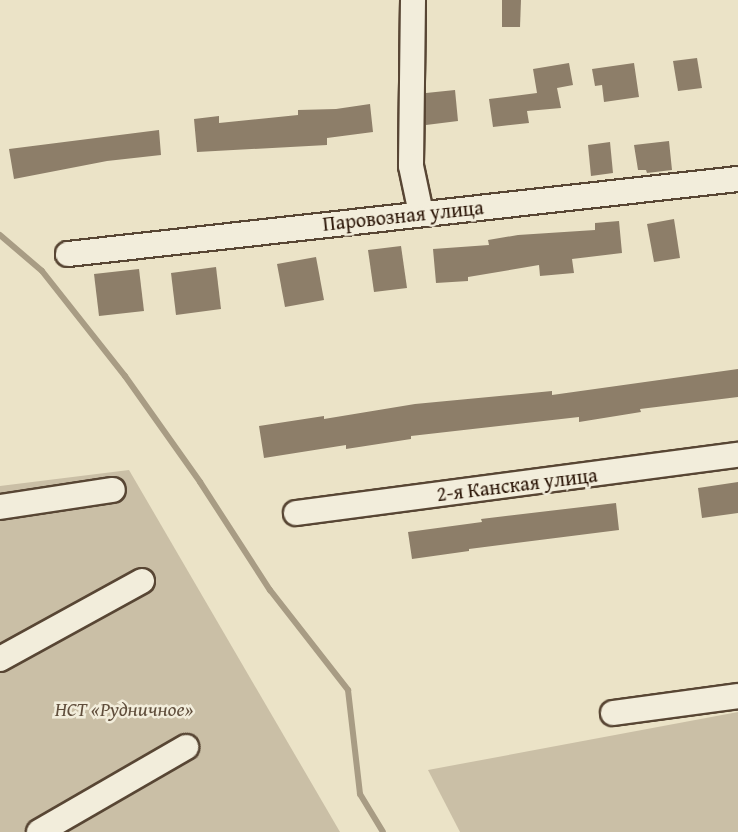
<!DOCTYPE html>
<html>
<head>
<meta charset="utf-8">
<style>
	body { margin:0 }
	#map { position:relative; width:738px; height:832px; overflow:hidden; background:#ebe3c7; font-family:"Gentium Book Plus",serif }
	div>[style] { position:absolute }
	.green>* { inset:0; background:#cabfa6 }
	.stream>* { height:6px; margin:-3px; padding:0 3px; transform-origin:3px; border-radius:3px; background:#a89c84 }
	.building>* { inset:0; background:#8d7e69 }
	.roads { filter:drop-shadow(2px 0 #584634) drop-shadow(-2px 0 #584634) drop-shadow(0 2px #584634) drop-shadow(0 -2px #584634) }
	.minor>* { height:24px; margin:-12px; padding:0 12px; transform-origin:12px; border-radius:12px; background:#f2eddb }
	span { translate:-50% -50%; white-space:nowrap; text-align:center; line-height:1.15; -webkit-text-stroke:5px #f2eddb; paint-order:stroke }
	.street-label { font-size:20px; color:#271103 }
	.park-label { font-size:20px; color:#604e3c; font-style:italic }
</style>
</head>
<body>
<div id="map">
	<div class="green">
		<div style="clip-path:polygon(129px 470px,340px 832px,0 832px,0 486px)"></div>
		<div style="clip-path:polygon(738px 712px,738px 832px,460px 832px,428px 770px)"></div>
	</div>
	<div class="stream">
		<div style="left:0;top:235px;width:55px;rotate:40.6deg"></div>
		<div style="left:42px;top:271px;width:134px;rotate:51.7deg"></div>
		<div style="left:125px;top:376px;width:130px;rotate:54.7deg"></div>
		<div style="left:200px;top:482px;width:129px;rotate:57.1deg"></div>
		<div style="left:270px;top:590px;width:127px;rotate:52deg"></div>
		<div style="left:348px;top:690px;width:105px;rotate:83.4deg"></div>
		<div style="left:360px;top:794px;width:44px;rotate:58.8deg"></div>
	</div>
	<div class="building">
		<div style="clip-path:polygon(502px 0,521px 0,520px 27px,502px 27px)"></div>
		<div style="clip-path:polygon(697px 58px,702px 88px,678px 91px,673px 61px)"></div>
		<div style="clip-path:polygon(569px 63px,573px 85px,557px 88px,561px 108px,527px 111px,529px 123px,493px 127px,489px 99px,537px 93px,533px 69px)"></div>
		<div style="clip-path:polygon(634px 63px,639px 97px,604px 102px,602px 85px,595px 86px,592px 69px)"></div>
		<div style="clip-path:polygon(455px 90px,458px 121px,426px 125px,426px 93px)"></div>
		<div style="clip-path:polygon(370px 104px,373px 132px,327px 138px,327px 145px,197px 152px,194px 119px,219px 116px,219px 123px,298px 115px,298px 110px,336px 109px)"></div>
		<div style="clip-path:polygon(159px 130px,161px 155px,107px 161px,14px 179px,9px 149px)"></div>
		<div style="clip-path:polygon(669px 141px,672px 170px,647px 173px,646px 170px,638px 170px,634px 145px)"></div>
		<div style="clip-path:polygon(610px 142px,613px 173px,591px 176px,588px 145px)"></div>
		<div style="clip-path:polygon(674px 219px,680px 258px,654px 262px,647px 224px)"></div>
		<div style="clip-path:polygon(619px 221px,622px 253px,572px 259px,574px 273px,540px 276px,539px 265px,468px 277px,468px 281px,436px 283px,433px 249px,489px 245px,488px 240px,518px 235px,595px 230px,595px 223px)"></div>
		<div style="clip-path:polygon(401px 246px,407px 288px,374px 292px,368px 250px)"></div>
		<div style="clip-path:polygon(316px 257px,324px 300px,285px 307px,277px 264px)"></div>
		<div style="clip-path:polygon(216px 267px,221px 309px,176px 315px,171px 273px)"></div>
		<div style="clip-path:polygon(139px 269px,144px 311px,99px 316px,94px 274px)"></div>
		<div style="clip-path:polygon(738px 369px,738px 397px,640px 409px,641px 412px,579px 422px,579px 417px,411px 436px,411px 439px,346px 449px,346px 445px,264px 458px,259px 426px,324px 416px,324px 419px,415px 404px,552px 391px,552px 395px)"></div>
		<div style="clip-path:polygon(738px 482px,738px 513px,702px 518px,698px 488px)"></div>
		<div style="clip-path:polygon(616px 503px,619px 530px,469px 549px,469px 551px,412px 559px,408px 532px,482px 522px,481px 519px)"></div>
	</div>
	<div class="roads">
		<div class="minor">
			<div style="left:413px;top:0;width:166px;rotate:90.7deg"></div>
			<div style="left:411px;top:166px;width:48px;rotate:78deg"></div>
			<div style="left:68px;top:254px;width:674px;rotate:-6.39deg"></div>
			<div style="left:0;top:507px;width:114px;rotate:-8.6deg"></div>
			<div style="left:296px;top:513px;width:446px;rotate:-7.5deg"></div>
			<div style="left:0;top:659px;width:162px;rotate:-28.8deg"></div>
			<div style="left:613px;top:713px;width:126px;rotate:-7.7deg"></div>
			<div style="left:39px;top:832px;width:170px;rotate:-30deg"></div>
		</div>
	</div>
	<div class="street-label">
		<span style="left:403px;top:215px;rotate:-6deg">Паровозная улица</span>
		<span style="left:517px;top:484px;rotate:-7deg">2-я Канская улица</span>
	</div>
	<div class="park-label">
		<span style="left:124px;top:708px">НСТ «Рудничное»</span>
	</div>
</div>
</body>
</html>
